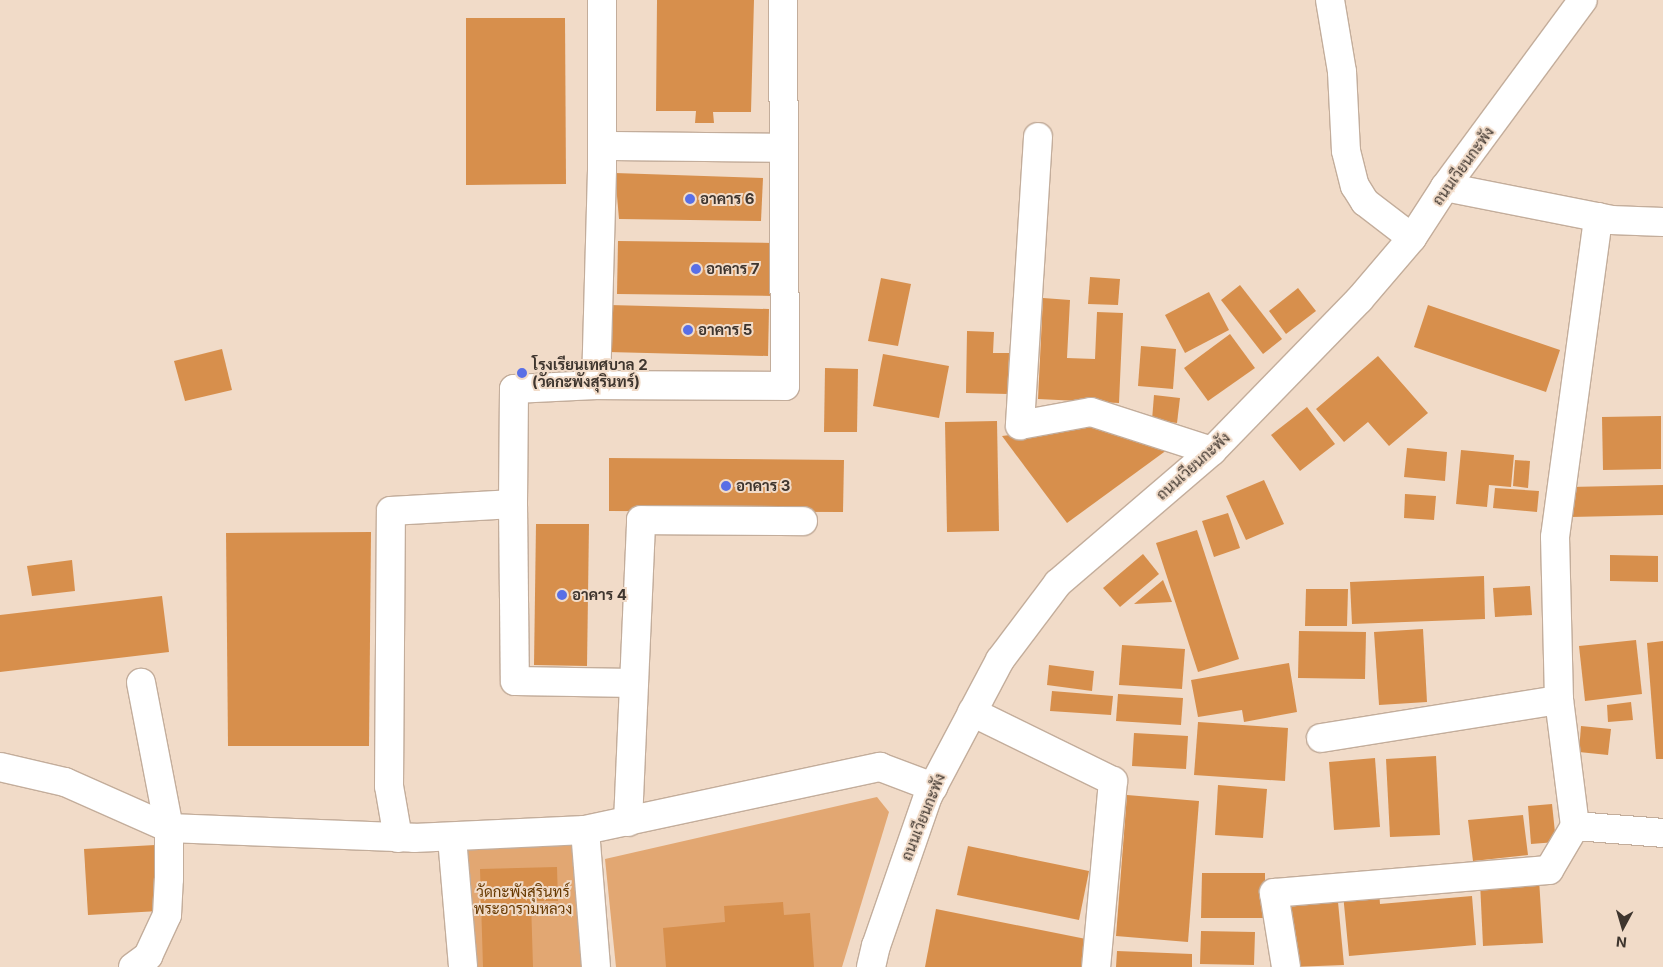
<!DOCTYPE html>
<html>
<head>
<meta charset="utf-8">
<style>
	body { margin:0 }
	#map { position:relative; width:1663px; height:967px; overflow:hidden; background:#f1dbc8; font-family:Inter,Sarabun,sans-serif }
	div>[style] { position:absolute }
	.green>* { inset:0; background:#e2a772 }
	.building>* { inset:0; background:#d78f4c }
	.roads { filter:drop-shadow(1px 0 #c3ad9b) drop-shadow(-1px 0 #c3ad9b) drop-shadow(0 1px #c3ad9b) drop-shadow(0 -1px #c3ad9b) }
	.minor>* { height:28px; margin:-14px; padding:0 14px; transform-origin:14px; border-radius:14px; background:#fff }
	.dots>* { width:14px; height:14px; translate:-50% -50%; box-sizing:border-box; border:2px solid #f1dbc8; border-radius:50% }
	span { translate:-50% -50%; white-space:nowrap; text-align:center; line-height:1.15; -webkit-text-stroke:4px #f1dbc8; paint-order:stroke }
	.street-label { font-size:15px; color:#3e352e }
	.poi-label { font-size:15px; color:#3e352e; font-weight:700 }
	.left { translate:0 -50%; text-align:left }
	.park-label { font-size:15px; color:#683a02 }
	.north { position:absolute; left:1598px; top:902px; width:50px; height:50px; -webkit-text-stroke:4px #f1dbc8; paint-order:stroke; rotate:186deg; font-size:14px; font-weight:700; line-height:20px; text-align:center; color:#3e352e }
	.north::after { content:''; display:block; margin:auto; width:18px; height:22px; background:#3e352e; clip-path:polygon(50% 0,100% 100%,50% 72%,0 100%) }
</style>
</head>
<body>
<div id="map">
	<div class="green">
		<div style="clip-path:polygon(877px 797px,889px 812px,842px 967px,616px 967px,605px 859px)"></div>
		<div style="clip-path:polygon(585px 830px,596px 967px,463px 967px,452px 838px)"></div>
	</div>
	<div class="building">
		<div style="clip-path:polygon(657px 0,754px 0,751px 112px,713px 112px,714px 123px,695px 123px,696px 111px,656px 111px)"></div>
		<div style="clip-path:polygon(466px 18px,565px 18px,566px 184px,466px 185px)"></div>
		<div style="clip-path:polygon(615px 173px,763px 178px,761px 221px,619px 219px)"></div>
		<div style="clip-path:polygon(618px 241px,774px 243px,774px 296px,617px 294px)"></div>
		<div style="clip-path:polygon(1090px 277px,1120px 279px,1118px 305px,1088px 304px)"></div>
		<div style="clip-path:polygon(881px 278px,911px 284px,898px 346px,868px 341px)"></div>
		<div style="clip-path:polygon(1240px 285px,1282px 339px,1263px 354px,1221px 300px)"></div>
		<div style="clip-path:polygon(1298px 288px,1316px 311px,1286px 334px,1269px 311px)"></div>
		<div style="clip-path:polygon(1209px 292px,1229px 330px,1185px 353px,1165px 315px)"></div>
		<div style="clip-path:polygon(1043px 298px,1070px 300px,1067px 358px,1095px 359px,1097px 312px,1123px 313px,1119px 403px,1038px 399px)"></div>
		<div style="clip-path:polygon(609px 305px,769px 309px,768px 356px,608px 352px)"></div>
		<div style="clip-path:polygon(1428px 305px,1560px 350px,1546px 392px,1414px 347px)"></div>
		<div style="clip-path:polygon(967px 331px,994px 332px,993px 353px,1009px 353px,1008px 394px,966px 393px)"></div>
		<div style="clip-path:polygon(1230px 334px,1255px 368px,1208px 401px,1184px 368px)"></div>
		<div style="clip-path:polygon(1141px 346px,1176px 349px,1173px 389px,1138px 386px)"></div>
		<div style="clip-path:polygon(222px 349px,232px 390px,185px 401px,174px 361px)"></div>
		<div style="clip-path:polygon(883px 354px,949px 366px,939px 418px,873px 406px)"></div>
		<div style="clip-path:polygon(1378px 356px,1428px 413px,1389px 446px,1368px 422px,1344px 442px,1316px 409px)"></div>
		<div style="clip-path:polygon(825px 368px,858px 369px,857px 432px,824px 432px)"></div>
		<div style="clip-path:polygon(1154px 395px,1180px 398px,1177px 423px,1152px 420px)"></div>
		<div style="clip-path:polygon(1307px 407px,1335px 444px,1300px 471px,1271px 435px)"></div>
		<div style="clip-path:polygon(1661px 416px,1661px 469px,1603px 470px,1602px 417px)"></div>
		<div style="clip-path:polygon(997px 421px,999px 531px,947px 532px,945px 422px)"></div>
		<div style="clip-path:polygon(1094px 425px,1171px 447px,1067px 523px,1002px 436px)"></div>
		<div style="clip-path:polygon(1407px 448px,1447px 452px,1445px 481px,1404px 477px)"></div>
		<div style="clip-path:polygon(1461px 450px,1514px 455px,1511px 487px,1489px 485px,1487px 507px,1456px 504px)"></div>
		<div style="clip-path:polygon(609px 458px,844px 460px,843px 512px,609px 511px)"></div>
		<div style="clip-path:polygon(1515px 460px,1530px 461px,1528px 488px,1513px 486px)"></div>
		<div style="clip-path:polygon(1264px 480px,1284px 524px,1246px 540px,1226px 496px)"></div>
		<div style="clip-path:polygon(1663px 485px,1663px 515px,1570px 517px,1569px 487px)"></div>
		<div style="clip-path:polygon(1495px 488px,1539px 491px,1537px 512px,1493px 508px)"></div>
		<div style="clip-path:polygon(1405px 494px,1436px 496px,1434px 520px,1404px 518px)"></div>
		<div style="clip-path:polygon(1228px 513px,1240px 548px,1214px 557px,1202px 521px)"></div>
		<div style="clip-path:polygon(536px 524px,589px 524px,587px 666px,534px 665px)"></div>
		<div style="clip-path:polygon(1197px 530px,1239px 659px,1198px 672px,1156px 543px)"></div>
		<div style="clip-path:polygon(371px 532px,369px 746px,228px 746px,226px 533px)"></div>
		<div style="clip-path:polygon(1143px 554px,1159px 574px,1120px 607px,1103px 588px)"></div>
		<div style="clip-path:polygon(1610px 555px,1658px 556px,1658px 582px,1610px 581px)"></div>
		<div style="clip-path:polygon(72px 560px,75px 591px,32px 596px,27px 566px)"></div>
		<div style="clip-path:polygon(1484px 576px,1485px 619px,1352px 624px,1350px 582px)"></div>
		<div style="clip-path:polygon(1163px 580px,1172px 602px,1134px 604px)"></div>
		<div style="clip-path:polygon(1530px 586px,1532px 615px,1495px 617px,1493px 588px)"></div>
		<div style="clip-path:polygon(1306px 589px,1348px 589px,1347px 626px,1305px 626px)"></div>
		<div style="clip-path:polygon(162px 596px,169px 652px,0 672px,0 615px)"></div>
		<div style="clip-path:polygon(1423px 629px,1427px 702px,1379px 705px,1374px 632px)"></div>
		<div style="clip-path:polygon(1299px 631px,1366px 632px,1365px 679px,1298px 678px)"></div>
		<div style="clip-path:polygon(1636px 640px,1642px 694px,1585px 701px,1579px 646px)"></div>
		<div style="clip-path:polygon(1663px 641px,1663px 759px,1656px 759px,1647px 643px)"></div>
		<div style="clip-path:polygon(1122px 645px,1185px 649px,1182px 689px,1119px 685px)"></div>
		<div style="clip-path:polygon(1289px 663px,1297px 712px,1244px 722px,1242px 710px,1198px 717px,1191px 680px)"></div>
		<div style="clip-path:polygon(1049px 665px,1094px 671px,1092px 691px,1047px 685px)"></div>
		<div style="clip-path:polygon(1052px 691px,1113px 696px,1111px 715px,1050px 711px)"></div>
		<div style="clip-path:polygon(1118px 694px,1183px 698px,1181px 725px,1116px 721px)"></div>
		<div style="clip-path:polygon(1631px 702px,1633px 720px,1608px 722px,1607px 705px)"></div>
		<div style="clip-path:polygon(1198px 722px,1288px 728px,1285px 781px,1194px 775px)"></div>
		<div style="clip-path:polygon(1581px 726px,1611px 729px,1608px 755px,1579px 752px)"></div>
		<div style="clip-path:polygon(1134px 733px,1188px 736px,1186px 769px,1132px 766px)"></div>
		<div style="clip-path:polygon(1436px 756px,1440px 835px,1390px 837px,1386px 759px)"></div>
		<div style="clip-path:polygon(1375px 758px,1380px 827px,1334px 830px,1329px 762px)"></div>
		<div style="clip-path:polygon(1218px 785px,1267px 789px,1263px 838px,1215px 835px)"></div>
		<div style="clip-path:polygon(1127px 795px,1199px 801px,1188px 942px,1116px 936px)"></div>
		<div style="clip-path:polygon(1552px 804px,1556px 842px,1531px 844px,1528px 806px)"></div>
		<div style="clip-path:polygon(1523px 815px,1528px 855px,1473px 861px,1468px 820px)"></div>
		<div style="clip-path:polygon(155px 845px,159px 911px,88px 915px,84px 849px)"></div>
		<div style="clip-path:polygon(968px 846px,1089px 871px,1079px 920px,957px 895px)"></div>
		<div style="clip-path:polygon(557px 867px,558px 901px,531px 901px,533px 967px,483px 967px,480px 869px)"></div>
		<div style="clip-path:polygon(1202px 873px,1265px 873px,1265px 918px,1201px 918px)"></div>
		<div style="clip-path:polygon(1539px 879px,1543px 943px,1483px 946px,1480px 882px)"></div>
		<div style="clip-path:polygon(1379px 891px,1380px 904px,1472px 896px,1476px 945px,1349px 956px,1343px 894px)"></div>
		<div style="clip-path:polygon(783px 902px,784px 915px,810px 913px,814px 967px,666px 967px,663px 928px,725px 922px,724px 906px)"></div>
		<div style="clip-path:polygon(1338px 902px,1344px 965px,1292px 967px,1286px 907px)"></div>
		<div style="clip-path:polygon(936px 909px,1091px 940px,1086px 967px,925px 967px)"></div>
		<div style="clip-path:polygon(1201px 931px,1255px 932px,1254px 965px,1200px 964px)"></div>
		<div style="clip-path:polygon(1117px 951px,1192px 954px,1192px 967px,1116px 967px)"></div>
	</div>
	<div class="roads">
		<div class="minor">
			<div style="left:1330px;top:0;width:73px;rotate:80.5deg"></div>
			<div style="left:1342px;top:72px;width:79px;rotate:87.1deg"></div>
			<div style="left:1346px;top:151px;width:36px;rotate:76deg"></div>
			<div style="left:1355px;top:186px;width:19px;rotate:58deg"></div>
			<div style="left:1365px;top:202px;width:59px;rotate:37.5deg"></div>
			<div style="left:1038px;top:137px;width:289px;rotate:93.6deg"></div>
			<div style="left:1020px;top:425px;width:72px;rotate:-10.4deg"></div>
			<div style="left:1091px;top:412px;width:127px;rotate:17.9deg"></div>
			<div style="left:603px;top:146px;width:181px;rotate:0.6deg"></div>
			<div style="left:1445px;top:187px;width:169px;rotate:11.2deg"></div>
			<div style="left:1611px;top:220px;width:52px;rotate:2.2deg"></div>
			<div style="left:596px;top:385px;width:216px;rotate:-88.4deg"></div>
			<div style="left:602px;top:169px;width:169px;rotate:-90deg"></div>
			<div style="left:513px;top:504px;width:177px;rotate:89.4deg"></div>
			<div style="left:515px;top:681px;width:119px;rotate:1deg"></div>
			<div style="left:972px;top:712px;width:157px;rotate:26.1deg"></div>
			<div style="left:1113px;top:781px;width:187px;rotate:95.2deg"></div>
			<div style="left:1321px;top:738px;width:241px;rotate:-9.1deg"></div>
			<div style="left:0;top:767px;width:67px;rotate:13deg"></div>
			<div style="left:65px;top:782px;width:114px;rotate:23.9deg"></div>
			<div style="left:169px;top:828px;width:245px;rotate:2.3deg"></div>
			<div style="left:414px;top:838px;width:171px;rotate:-2.7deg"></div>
			<div style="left:585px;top:830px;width:302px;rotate:-12.1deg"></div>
			<div style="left:880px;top:767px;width:57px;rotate:20.7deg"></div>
			<div style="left:628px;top:822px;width:302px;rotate:-87.5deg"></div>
			<div style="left:641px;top:520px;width:162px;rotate:0.4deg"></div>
			<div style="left:1575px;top:826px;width:88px;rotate:4.5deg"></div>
			<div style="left:585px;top:830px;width:137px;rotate:85.4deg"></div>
			<div style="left:398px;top:838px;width:53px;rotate:-99.8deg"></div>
			<div style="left:389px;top:786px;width:275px;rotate:-89.6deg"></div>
			<div style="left:391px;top:511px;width:122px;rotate:-3.3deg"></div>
			<div style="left:513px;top:504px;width:115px;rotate:-89.5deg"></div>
			<div style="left:514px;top:389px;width:82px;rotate:-2.8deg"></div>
			<div style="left:596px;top:385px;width:189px;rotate:0.3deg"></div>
			<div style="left:785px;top:386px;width:386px;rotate:-90.3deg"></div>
			<div style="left:452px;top:838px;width:129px;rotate:85.1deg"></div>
			<div style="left:133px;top:967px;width:19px;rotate:-36deg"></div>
			<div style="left:148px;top:956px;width:45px;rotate:-65.1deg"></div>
			<div style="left:167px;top:915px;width:36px;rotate:-87deg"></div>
			<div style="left:169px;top:879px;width:51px;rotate:-90deg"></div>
			<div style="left:169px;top:828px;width:148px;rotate:-100.9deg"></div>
			<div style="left:871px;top:967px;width:22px;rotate:-77deg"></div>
			<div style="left:876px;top:946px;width:159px;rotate:-70.9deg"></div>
			<div style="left:928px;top:796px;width:154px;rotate:-62.1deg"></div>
			<div style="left:1000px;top:660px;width:96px;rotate:-53deg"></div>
			<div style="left:1058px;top:583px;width:203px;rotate:-40.6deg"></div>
			<div style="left:1212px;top:451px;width:211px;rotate:-45.8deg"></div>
			<div style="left:1359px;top:300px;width:82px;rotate:-49.5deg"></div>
			<div style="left:1412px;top:238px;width:61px;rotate:-57.1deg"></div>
			<div style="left:1445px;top:187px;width:232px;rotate:-53.6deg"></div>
			<div style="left:1286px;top:967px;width:75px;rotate:-99.2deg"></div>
			<div style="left:1274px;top:893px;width:276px;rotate:-4.8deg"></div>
			<div style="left:1549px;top:870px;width:51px;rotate:-59.4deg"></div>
			<div style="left:1575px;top:826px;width:127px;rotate:-97.2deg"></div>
			<div style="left:1559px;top:700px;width:163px;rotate:-91.4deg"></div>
			<div style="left:1555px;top:537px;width:323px;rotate:-82.3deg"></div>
		</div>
	</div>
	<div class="dots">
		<div style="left:690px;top:199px;background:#596fe6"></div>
		<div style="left:696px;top:269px;background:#596fe6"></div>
		<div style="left:688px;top:330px;background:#596fe6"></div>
		<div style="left:522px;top:373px;background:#596fe6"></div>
		<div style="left:726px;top:486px;background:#596fe6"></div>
		<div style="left:562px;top:595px;background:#596fe6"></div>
	</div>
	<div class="street-label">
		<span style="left:1463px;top:166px;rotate:-54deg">ถนนเวียนกะพัง</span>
		<span style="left:1193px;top:466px;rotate:-42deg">ถนนเวียนกะพัง</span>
		<span style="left:923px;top:817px;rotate:-68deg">ถนนเวียนกะพัง</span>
	</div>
	<div class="poi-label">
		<span class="left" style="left:700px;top:199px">อาคาร 6</span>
		<span class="left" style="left:706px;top:269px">อาคาร 7</span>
		<span class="left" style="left:698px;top:330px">อาคาร 5</span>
		<span class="left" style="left:532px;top:373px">โรงเรียนเทศบาล 2<br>(วัดกะพังสุรินทร์)</span>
		<span class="left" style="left:736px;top:486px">อาคาร 3</span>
		<span class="left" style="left:572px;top:595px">อาคาร 4</span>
	</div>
	<div class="park-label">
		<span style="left:523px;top:900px">วัดกะพังสุรินทร์<br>พระอารามหลวง</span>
	</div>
	<div class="north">N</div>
</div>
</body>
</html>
